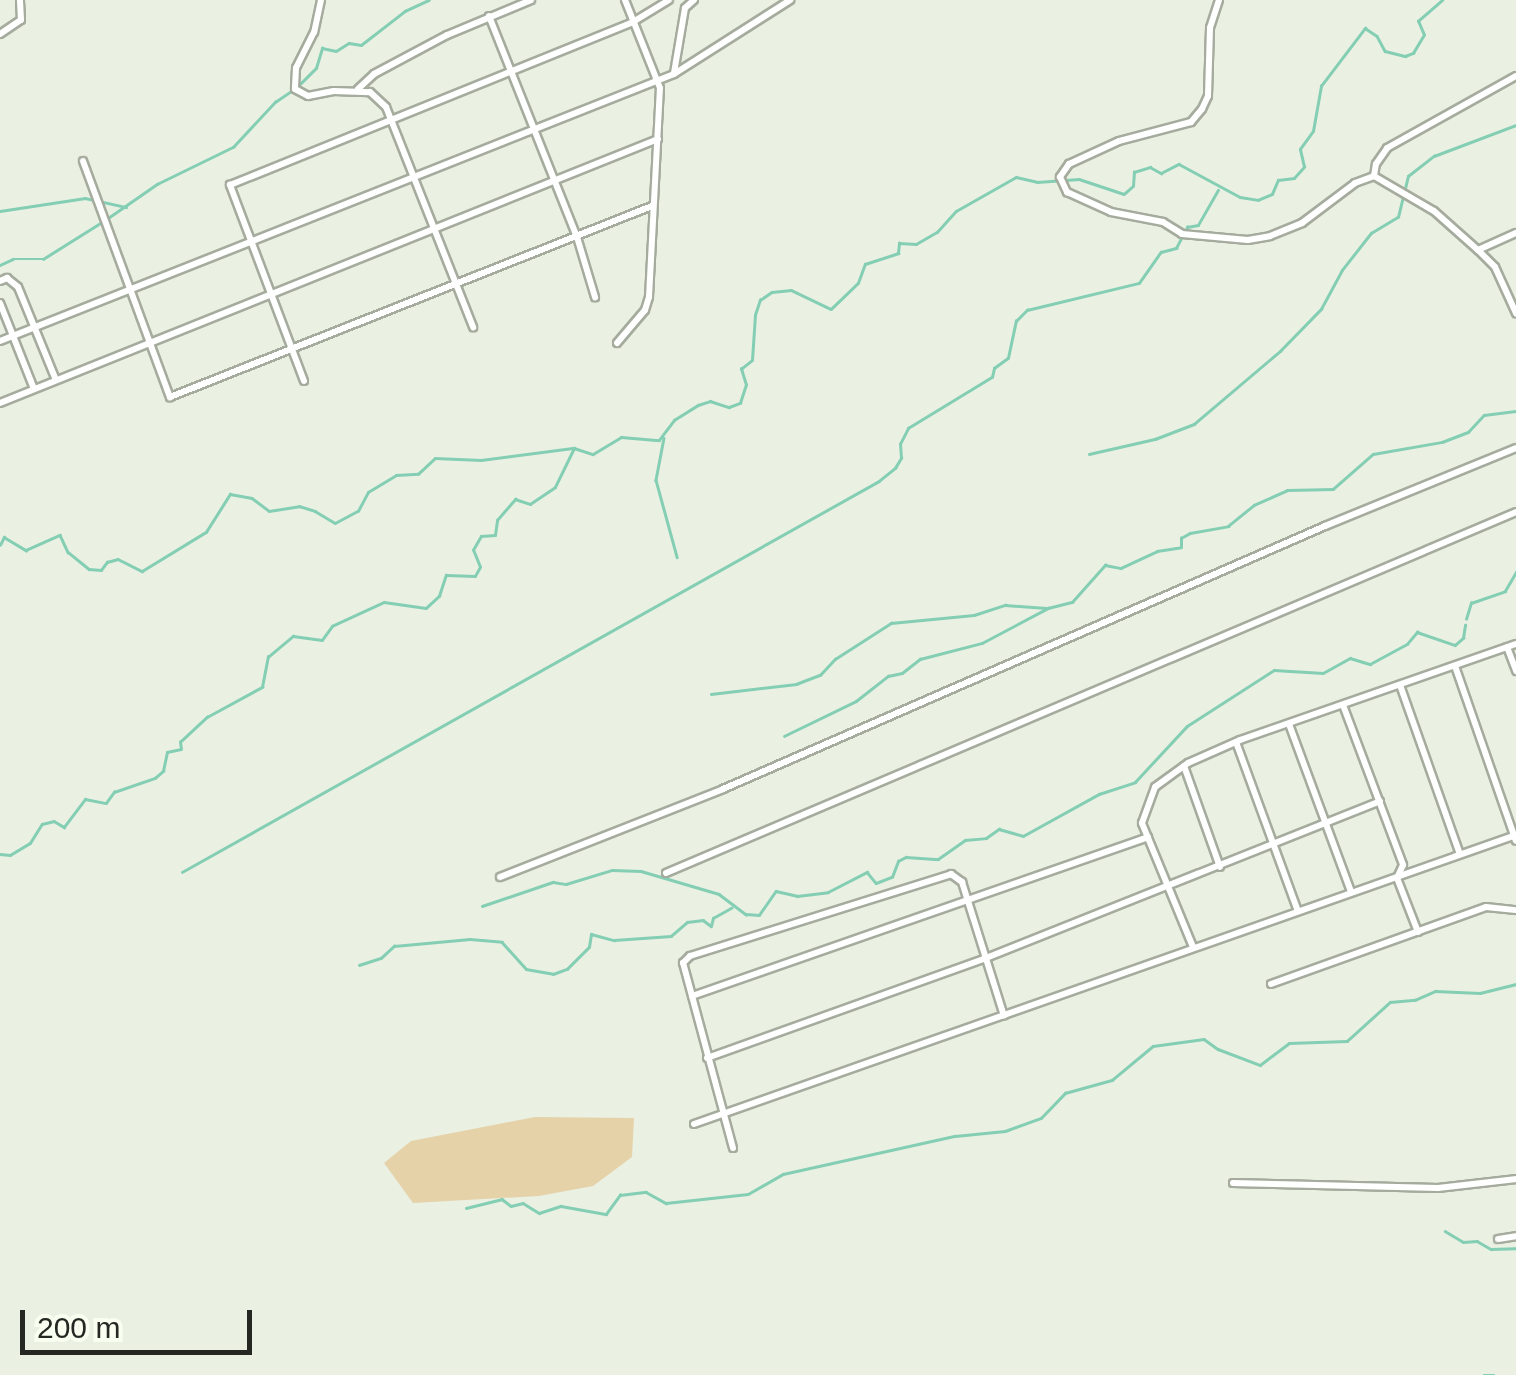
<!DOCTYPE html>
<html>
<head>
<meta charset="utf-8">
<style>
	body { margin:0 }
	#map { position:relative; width:1516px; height:1375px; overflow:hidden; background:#eaf1e3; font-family:Arial,sans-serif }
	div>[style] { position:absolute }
	.green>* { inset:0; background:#e5d2a9 }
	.stream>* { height:2.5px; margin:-1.25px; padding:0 1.25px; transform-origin:1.25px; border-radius:1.25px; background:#84ceb4 }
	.roads { filter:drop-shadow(2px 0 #a5ac9e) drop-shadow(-2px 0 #a5ac9e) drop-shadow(0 2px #a5ac9e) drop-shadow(0 -2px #a5ac9e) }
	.street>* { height:6px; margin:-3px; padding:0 3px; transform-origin:3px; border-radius:3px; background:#fff }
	span { translate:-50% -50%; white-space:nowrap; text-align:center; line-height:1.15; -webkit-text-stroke:8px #f8fff0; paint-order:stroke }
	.scale { position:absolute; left:20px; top:1310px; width:232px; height:45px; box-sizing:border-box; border:5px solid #252722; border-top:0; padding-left:12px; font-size:30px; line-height:35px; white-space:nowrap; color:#252722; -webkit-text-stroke:8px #f8fff0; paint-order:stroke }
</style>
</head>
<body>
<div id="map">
	<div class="green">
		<div style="clip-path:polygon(535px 1117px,634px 1118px,632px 1157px,593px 1186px,539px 1196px,413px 1203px,384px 1163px,411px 1141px)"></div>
	</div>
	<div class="stream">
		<div style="left:299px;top:85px;width:24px;rotate:-45deg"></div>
		<div style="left:316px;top:68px;width:21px;rotate:-73deg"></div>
		<div style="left:322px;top:48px;width:14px;rotate:12deg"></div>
		<div style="left:336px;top:51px;width:15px;rotate:-32deg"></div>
		<div style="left:349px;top:43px;width:12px;rotate:9deg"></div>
		<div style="left:361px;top:45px;width:56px;rotate:-37.7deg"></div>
		<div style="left:405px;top:11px;width:26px;rotate:-25deg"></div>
		<div style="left:0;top:211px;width:86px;rotate:-8.7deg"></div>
		<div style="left:85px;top:198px;width:42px;rotate:12.4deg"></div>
		<div style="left:108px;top:218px;width:60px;rotate:-34.8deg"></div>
		<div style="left:157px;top:184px;width:85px;rotate:-26deg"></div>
		<div style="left:233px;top:147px;width:62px;rotate:-47deg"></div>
		<div style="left:275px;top:102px;width:22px;rotate:-34deg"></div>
		<div style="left:0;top:265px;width:14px;rotate:-25deg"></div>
		<div style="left:13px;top:259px;width:30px"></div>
		<div style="left:43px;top:259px;width:70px;rotate:-32.1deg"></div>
		<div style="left:664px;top:438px;width:43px;rotate:100.8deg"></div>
		<div style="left:656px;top:480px;width:80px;rotate:74.7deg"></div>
		<div style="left:1089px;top:454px;width:68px;rotate:-12.8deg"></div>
		<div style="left:1155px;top:439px;width:42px;rotate:-21deg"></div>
		<div style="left:1194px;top:424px;width:113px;rotate:-40.3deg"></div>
		<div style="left:1280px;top:351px;width:59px;rotate:-45.7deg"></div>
		<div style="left:1321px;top:309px;width:44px;rotate:-61.7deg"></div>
		<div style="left:1342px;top:270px;width:47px;rotate:-51.9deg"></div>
		<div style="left:1371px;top:233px;width:31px;rotate:-31deg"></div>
		<div style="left:1398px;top:217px;width:42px;rotate:-76.3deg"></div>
		<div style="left:1408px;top:176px;width:33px;rotate:-38deg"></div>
		<div style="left:1434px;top:156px;width:88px;rotate:-20.7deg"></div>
		<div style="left:0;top:545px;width:9px;rotate:-63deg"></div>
		<div style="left:4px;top:537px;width:26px;rotate:31deg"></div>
		<div style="left:26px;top:550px;width:37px;rotate:-24deg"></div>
		<div style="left:60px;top:535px;width:19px;rotate:65deg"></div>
		<div style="left:68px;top:552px;width:27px;rotate:39deg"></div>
		<div style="left:89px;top:569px;width:12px;rotate:5deg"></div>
		<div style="left:101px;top:570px;width:10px;rotate:-53deg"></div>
		<div style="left:107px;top:562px;width:11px;rotate:-15deg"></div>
		<div style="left:118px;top:559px;width:27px;rotate:27deg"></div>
		<div style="left:142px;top:571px;width:75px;rotate:-31.4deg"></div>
		<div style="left:206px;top:532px;width:45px;rotate:-57.7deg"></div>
		<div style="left:230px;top:494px;width:22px;rotate:10deg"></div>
		<div style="left:252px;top:498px;width:21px;rotate:37deg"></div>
		<div style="left:269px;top:511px;width:30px;rotate:-9deg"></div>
		<div style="left:299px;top:506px;width:17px;rotate:17deg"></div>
		<div style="left:315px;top:511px;width:23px;rotate:31deg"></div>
		<div style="left:335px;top:523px;width:26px;rotate:-28deg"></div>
		<div style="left:358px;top:511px;width:21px;rotate:-62deg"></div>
		<div style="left:368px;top:492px;width:33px;rotate:-31deg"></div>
		<div style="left:396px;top:475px;width:22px;rotate:-3deg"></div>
		<div style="left:418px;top:474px;width:23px;rotate:-43deg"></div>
		<div style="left:435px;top:458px;width:46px;rotate:2.5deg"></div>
		<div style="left:481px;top:460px;width:94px;rotate:-7.4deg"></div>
		<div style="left:574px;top:448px;width:20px;rotate:18deg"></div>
		<div style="left:593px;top:454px;width:33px;rotate:-31deg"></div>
		<div style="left:621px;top:437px;width:38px;rotate:5deg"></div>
		<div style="left:659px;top:440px;width:25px;rotate:-53deg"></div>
		<div style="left:674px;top:420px;width:28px;rotate:-32deg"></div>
		<div style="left:698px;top:405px;width:13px;rotate:-18deg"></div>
		<div style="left:710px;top:401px;width:20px;rotate:18deg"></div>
		<div style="left:729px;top:407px;width:12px;rotate:-20deg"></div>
		<div style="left:740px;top:403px;width:19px;rotate:-72deg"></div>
		<div style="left:746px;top:385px;width:17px;rotate:-107deg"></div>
		<div style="left:741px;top:369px;width:14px;rotate:-39deg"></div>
		<div style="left:752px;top:360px;width:45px;rotate:-86.2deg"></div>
		<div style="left:755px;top:315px;width:16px;rotate:-72deg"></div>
		<div style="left:760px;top:300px;width:14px;rotate:-34deg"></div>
		<div style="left:772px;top:292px;width:19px;rotate:-6deg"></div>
		<div style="left:791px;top:290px;width:44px;rotate:25.4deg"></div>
		<div style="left:831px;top:309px;width:37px;rotate:-44deg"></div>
		<div style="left:858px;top:283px;width:20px;rotate:-70deg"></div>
		<div style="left:865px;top:264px;width:35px;rotate:-18deg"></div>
		<div style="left:898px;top:253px;width:10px;rotate:-84deg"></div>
		<div style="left:899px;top:243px;width:17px;rotate:3deg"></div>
		<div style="left:916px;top:244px;width:24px;rotate:-30deg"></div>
		<div style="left:937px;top:232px;width:28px;rotate:-48deg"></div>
		<div style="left:956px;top:211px;width:69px;rotate:-29.5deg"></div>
		<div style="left:1016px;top:177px;width:22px;rotate:13deg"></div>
		<div style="left:1037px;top:182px;width:42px;rotate:-4.1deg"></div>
		<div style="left:1079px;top:179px;width:47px;rotate:18.4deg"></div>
		<div style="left:1124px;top:194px;width:12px;rotate:-42deg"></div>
		<div style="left:1133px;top:186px;width:14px;rotate:-86deg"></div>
		<div style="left:1134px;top:172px;width:17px;rotate:-17deg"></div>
		<div style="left:1150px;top:167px;width:13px;rotate:29deg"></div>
		<div style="left:1161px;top:173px;width:20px;rotate:-27deg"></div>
		<div style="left:1179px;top:164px;width:69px;rotate:28.4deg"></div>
		<div style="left:1240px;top:197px;width:18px;rotate:9deg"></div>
		<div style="left:1258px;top:200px;width:15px;rotate:-23deg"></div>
		<div style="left:1272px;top:194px;width:15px;rotate:-67deg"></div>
		<div style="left:1278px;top:180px;width:16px;rotate:-7deg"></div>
		<div style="left:1294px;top:178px;width:15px;rotate:-48deg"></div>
		<div style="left:1304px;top:167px;width:18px;rotate:-103deg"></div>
		<div style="left:1300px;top:149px;width:22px;rotate:-54deg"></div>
		<div style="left:1313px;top:131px;width:46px;rotate:-79.9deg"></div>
		<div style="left:1321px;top:86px;width:73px;rotate:-52.8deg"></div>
		<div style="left:1365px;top:28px;width:14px;rotate:34deg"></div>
		<div style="left:1377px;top:36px;width:17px;rotate:62deg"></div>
		<div style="left:1385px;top:51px;width:21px;rotate:14deg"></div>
		<div style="left:1405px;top:56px;width:9px;rotate:-21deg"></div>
		<div style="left:1413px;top:53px;width:21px;rotate:-59deg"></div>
		<div style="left:1424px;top:35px;width:15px;rotate:-113deg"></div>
		<div style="left:1418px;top:21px;width:32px;rotate:-41deg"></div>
		<div style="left:1466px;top:619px;width:17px;rotate:-73deg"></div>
		<div style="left:1471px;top:603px;width:36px;rotate:-19deg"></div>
		<div style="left:1505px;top:591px;width:22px;rotate:-60deg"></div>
		<div style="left:711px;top:694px;width:86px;rotate:-6.7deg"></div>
		<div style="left:796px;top:684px;width:26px;rotate:-21deg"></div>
		<div style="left:820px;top:675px;width:22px;rotate:-47deg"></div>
		<div style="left:835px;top:659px;width:67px;rotate:-32.7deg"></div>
		<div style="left:891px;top:623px;width:83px;rotate:-5.5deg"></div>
		<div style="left:974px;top:615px;width:33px;rotate:-18deg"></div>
		<div style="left:1005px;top:605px;width:41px;rotate:4.2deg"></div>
		<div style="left:784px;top:736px;width:80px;rotate:-25.9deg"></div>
		<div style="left:856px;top:701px;width:41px;rotate:-38deg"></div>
		<div style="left:888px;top:676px;width:14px;rotate:-12deg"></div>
		<div style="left:902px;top:673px;width:23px;rotate:-38deg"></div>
		<div style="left:920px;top:659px;width:64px;rotate:-14.5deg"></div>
		<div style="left:982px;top:643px;width:75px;rotate:-27.9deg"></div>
		<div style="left:1048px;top:608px;width:25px;rotate:-14deg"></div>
		<div style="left:1072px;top:602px;width:50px;rotate:-48.3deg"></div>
		<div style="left:1105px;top:565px;width:16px;rotate:11deg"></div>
		<div style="left:1121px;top:568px;width:40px;rotate:-25deg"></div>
		<div style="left:1157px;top:551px;width:24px;rotate:-9deg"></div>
		<div style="left:1181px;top:547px;width:9px;rotate:-90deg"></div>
		<div style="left:1181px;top:538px;width:10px;rotate:-29deg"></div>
		<div style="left:1190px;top:533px;width:39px;rotate:-10deg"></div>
		<div style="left:1228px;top:526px;width:33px;rotate:-39deg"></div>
		<div style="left:1254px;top:505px;width:36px;rotate:-24deg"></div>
		<div style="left:1287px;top:490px;width:46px;rotate:-1.2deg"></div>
		<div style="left:1333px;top:489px;width:53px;rotate:-41.2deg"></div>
		<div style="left:1373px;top:454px;width:70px;rotate:-9.9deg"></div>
		<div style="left:1442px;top:442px;width:28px;rotate:-21deg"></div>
		<div style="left:1468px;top:432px;width:23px;rotate:-47deg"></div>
		<div style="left:1484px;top:415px;width:32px;rotate:-7deg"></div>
		<div style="left:0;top:854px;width:10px;rotate:6deg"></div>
		<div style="left:10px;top:855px;width:23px;rotate:-31deg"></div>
		<div style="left:30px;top:843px;width:22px;rotate:-58deg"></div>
		<div style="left:42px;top:824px;width:12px;rotate:-14deg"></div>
		<div style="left:54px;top:821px;width:12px;rotate:31deg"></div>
		<div style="left:64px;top:827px;width:35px;rotate:-53deg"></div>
		<div style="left:85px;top:799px;width:21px;rotate:11deg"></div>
		<div style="left:106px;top:803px;width:14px;rotate:-54deg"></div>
		<div style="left:114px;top:792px;width:43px;rotate:-18.9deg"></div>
		<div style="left:155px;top:778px;width:11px;rotate:-41deg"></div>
		<div style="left:163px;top:771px;width:19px;rotate:-78deg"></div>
		<div style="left:167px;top:752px;width:14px;rotate:-12deg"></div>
		<div style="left:181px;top:749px;width:7px;rotate:-98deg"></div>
		<div style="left:180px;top:742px;width:37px;rotate:-43deg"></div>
		<div style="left:207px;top:717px;width:63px;rotate:-28.6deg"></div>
		<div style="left:262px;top:687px;width:31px;rotate:-79deg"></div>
		<div style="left:268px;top:657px;width:33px;rotate:-40deg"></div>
		<div style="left:293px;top:636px;width:29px;rotate:8deg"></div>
		<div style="left:322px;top:640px;width:17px;rotate:-54deg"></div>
		<div style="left:332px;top:626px;width:57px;rotate:-24.8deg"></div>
		<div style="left:384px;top:602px;width:42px;rotate:8.1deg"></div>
		<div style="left:426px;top:608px;width:18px;rotate:-43deg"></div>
		<div style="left:439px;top:596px;width:22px;rotate:-72deg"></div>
		<div style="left:446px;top:575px;width:29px;rotate:2deg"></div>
		<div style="left:475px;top:576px;width:10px;rotate:-61deg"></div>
		<div style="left:480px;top:567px;width:18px;rotate:-112deg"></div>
		<div style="left:473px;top:550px;width:16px;rotate:-60deg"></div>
		<div style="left:481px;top:536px;width:14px;rotate:-4deg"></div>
		<div style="left:495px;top:535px;width:15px;rotate:-82deg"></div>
		<div style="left:497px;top:520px;width:28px;rotate:-49deg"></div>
		<div style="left:515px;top:499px;width:16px;rotate:18deg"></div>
		<div style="left:530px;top:504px;width:30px;rotate:-34deg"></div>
		<div style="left:555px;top:487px;width:43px;rotate:-64deg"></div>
		<div style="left:182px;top:872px;width:799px;rotate:-29.29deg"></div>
		<div style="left:879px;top:481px;width:21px;rotate:-39deg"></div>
		<div style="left:895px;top:468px;width:12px;rotate:-59deg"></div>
		<div style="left:901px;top:458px;width:14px;rotate:-94deg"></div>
		<div style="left:900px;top:444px;width:18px;rotate:-63deg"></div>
		<div style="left:908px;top:428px;width:98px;rotate:-31.3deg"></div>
		<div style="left:992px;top:377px;width:9px;rotate:-77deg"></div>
		<div style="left:994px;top:368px;width:17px;rotate:-36deg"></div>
		<div style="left:1008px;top:358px;width:38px;rotate:-78deg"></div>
		<div style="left:1016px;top:321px;width:16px;rotate:-45deg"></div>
		<div style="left:1027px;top:310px;width:115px;rotate:-13.6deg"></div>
		<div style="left:1139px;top:283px;width:38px;rotate:-55deg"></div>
		<div style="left:1161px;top:252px;width:16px;rotate:-15deg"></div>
		<div style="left:1176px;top:248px;width:24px;rotate:-62deg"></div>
		<div style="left:1187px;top:227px;width:11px;rotate:-10deg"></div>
		<div style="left:1198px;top:225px;width:40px;rotate:-60.3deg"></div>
		<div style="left:482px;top:906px;width:75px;rotate:-18.7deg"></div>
		<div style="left:553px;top:882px;width:13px;rotate:9deg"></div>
		<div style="left:566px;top:884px;width:48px;rotate:-16.9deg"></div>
		<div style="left:612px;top:870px;width:29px;rotate:2deg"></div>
		<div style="left:641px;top:871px;width:81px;rotate:16.4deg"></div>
		<div style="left:719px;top:894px;width:34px;rotate:37deg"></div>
		<div style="left:746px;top:914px;width:13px;rotate:4deg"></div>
		<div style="left:759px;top:915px;width:29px;rotate:-55deg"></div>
		<div style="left:776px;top:891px;width:22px;rotate:13deg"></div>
		<div style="left:797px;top:896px;width:31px;rotate:-7deg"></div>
		<div style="left:828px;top:892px;width:44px;rotate:-27.1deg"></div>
		<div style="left:867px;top:872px;width:14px;rotate:51deg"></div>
		<div style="left:876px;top:883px;width:17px;rotate:-21deg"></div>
		<div style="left:892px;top:877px;width:17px;rotate:-69deg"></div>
		<div style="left:898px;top:861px;width:9px;rotate:-27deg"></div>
		<div style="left:906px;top:857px;width:32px;rotate:4deg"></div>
		<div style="left:938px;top:859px;width:33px;rotate:-35deg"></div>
		<div style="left:965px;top:840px;width:21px;rotate:-5deg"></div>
		<div style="left:986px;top:838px;width:16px;rotate:-35deg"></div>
		<div style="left:999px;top:829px;width:25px;rotate:16deg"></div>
		<div style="left:1023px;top:836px;width:87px;rotate:-28.9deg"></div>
		<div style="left:1099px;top:794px;width:38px;rotate:-18deg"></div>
		<div style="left:1135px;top:782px;width:76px;rotate:-47.1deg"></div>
		<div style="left:1187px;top:726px;width:103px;rotate:-32.8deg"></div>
		<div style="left:1274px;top:670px;width:49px;rotate:3.5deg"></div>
		<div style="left:1323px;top:673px;width:31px;rotate:-29deg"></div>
		<div style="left:1350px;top:658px;width:21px;rotate:17deg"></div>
		<div style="left:1370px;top:664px;width:42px;rotate:-28.4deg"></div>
		<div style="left:1407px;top:644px;width:16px;rotate:-50deg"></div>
		<div style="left:1417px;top:632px;width:40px;rotate:18.9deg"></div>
		<div style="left:1455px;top:645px;width:11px;rotate:-41deg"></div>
		<div style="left:1463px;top:638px;width:13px;rotate:-81deg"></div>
		<div style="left:359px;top:965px;width:23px;rotate:-18deg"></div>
		<div style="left:381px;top:958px;width:18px;rotate:-43deg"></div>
		<div style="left:394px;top:946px;width:76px;rotate:-5.3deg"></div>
		<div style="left:470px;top:939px;width:32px;rotate:5deg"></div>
		<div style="left:502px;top:942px;width:36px;rotate:48deg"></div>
		<div style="left:526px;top:969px;width:27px;rotate:10deg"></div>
		<div style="left:553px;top:974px;width:15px;rotate:-20deg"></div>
		<div style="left:567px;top:969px;width:31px;rotate:-45deg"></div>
		<div style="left:589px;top:947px;width:13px;rotate:-81deg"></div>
		<div style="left:591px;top:934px;width:24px;rotate:15deg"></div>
		<div style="left:614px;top:940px;width:57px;rotate:-4deg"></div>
		<div style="left:671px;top:936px;width:21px;rotate:-41deg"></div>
		<div style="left:687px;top:922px;width:16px;rotate:-7deg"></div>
		<div style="left:703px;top:920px;width:10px;rotate:37deg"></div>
		<div style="left:711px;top:926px;width:8px;rotate:-76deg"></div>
		<div style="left:713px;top:918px;width:21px;rotate:-29deg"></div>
		<div style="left:466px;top:1208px;width:37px;rotate:-14deg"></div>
		<div style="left:502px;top:1199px;width:11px;rotate:38deg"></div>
		<div style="left:511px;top:1206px;width:12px;rotate:-14deg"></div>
		<div style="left:523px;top:1203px;width:19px;rotate:32deg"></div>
		<div style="left:539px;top:1213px;width:23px;rotate:-18deg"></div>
		<div style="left:561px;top:1206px;width:46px;rotate:10.1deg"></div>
		<div style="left:606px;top:1214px;width:24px;rotate:-54deg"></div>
		<div style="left:620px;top:1195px;width:26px;rotate:-7deg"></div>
		<div style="left:646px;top:1192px;width:23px;rotate:29deg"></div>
		<div style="left:666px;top:1203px;width:82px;rotate:-6.3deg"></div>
		<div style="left:748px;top:1194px;width:40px;rotate:-29.7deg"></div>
		<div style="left:783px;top:1174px;width:176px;rotate:-12.5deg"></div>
		<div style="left:955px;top:1136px;width:50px;rotate:-5.7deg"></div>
		<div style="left:1005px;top:1131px;width:38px;rotate:-20deg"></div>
		<div style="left:1041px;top:1118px;width:35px;rotate:-46deg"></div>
		<div style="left:1065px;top:1093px;width:49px;rotate:-15.5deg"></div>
		<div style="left:1112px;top:1080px;width:53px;rotate:-39.7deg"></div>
		<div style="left:1153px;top:1046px;width:51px;rotate:-7.8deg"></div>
		<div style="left:1204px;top:1039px;width:17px;rotate:36deg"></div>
		<div style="left:1218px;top:1049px;width:45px;rotate:20.9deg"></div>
		<div style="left:1260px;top:1065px;width:36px;rotate:-37deg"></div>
		<div style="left:1289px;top:1043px;width:58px;rotate:-2deg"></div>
		<div style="left:1347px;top:1041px;width:58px;rotate:-42.2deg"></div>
		<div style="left:1390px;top:1002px;width:25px;rotate:-5deg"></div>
		<div style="left:1415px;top:1000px;width:22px;rotate:-24deg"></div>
		<div style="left:1435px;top:991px;width:45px;rotate:2.5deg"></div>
		<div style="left:1480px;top:993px;width:37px;rotate:-14deg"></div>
		<div style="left:1445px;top:1231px;width:21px;rotate:31deg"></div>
		<div style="left:1463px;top:1242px;width:14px;rotate:-4deg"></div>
		<div style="left:1477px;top:1241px;width:16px;rotate:30deg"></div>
		<div style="left:1491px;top:1249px;width:25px;rotate:-2deg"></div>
		<div style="left:1484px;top:1375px;width:10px"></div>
	</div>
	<div class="roads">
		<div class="street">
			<div style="left:321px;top:0;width:33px;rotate:102deg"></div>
			<div style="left:314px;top:32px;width:40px;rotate:116.6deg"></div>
			<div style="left:296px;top:68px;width:21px;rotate:93deg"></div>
			<div style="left:295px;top:89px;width:15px;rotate:28deg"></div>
			<div style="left:308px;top:96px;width:26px;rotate:-11deg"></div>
			<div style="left:334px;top:91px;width:36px;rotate:2deg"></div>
			<div style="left:370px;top:92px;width:22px;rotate:43deg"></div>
			<div style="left:386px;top:107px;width:237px;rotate:68.4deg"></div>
			<div style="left:1219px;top:0;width:29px;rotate:108deg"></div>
			<div style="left:1210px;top:28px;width:68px;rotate:91.7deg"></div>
			<div style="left:1208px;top:96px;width:14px;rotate:115deg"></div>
			<div style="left:1202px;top:109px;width:17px;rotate:130deg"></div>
			<div style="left:1191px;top:122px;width:74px;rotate:165.2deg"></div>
			<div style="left:1119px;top:141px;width:55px;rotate:155.3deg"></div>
			<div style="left:1069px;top:164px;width:16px;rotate:125deg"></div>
			<div style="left:1060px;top:177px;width:17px;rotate:65deg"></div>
			<div style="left:1067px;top:192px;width:48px;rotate:24.4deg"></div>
			<div style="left:1111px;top:212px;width:53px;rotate:10.9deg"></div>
			<div style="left:1163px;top:222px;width:22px;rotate:32deg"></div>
			<div style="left:1182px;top:234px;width:66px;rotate:5.2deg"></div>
			<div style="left:1248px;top:240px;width:22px;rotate:-10deg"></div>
			<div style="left:1270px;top:236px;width:35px;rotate:-22deg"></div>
			<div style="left:1302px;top:223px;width:66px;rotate:-37deg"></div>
			<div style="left:1355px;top:183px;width:20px;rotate:-20deg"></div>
			<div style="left:1374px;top:176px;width:12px;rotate:-81deg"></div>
			<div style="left:1376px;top:164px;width:19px;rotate:-55deg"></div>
			<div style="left:1387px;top:148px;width:148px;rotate:-29.2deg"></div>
			<div style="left:489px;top:16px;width:238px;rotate:68.3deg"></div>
			<div style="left:577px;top:237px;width:63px;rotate:73.3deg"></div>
			<div style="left:0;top:34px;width:25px;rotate:-34deg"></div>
			<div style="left:21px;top:20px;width:20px;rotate:-93deg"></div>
			<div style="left:674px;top:73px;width:66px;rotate:-80.4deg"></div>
			<div style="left:685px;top:8px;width:12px;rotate:-42deg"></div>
			<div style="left:358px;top:89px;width:22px;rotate:-43deg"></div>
			<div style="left:374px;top:74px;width:83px;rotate:-28.1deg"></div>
			<div style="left:447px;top:35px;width:91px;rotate:-22.6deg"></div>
			<div style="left:83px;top:161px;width:252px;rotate:69.8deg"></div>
			<div style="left:170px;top:397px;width:518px;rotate:-21.62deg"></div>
			<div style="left:1374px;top:176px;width:69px;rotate:30.3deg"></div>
			<div style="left:1434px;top:211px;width:59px;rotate:41.6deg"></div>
			<div style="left:1478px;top:250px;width:24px;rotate:45deg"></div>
			<div style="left:1495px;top:267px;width:51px;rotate:65.5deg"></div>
			<div style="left:1478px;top:250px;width:42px;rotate:-24.1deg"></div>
			<div style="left:0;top:281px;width:8px;rotate:-23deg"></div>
			<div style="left:7px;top:278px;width:14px;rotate:39deg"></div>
			<div style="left:18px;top:287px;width:100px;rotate:67.8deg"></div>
			<div style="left:0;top:303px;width:92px;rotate:68.4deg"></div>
			<div style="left:0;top:341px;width:725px;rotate:-21.61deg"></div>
			<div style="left:674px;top:74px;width:138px;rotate:-32.5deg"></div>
			<div style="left:617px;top:343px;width:43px;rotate:-49.7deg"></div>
			<div style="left:645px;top:310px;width:14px;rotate:-73deg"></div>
			<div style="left:649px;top:297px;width:209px;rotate:-87deg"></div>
			<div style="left:660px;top:88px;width:95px;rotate:-111.7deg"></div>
			<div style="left:304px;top:381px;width:210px;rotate:-110.7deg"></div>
			<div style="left:230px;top:185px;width:435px;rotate:-22deg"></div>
			<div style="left:633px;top:22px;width:42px;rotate:-31.4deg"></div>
			<div style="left:0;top:403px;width:709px;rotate:-21.86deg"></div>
			<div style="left:1507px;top:647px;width:26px;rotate:69deg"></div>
			<div style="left:1455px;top:666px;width:185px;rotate:70.8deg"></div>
			<div style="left:1400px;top:685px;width:179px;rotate:70.5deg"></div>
			<div style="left:1343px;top:705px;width:171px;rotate:69.4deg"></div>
			<div style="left:1403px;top:865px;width:14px;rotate:115deg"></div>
			<div style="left:1397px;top:878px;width:58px;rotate:68.7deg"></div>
			<div style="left:1289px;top:724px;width:179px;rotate:69.7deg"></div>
			<div style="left:1236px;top:742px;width:180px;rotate:69.9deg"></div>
			<div style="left:1184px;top:766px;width:107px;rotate:70.4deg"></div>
			<div style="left:666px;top:873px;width:923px;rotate:-23.01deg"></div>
			<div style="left:500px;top:877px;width:240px;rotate:-21.5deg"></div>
			<div style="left:723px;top:789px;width:657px;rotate:-23.6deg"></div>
			<div style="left:1325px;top:526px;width:206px;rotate:-22.2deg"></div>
			<div style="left:1193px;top:947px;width:134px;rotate:-112.4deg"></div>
			<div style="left:1142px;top:823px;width:38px;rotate:-70deg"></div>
			<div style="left:1155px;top:787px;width:41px;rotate:-36deg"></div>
			<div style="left:1188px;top:763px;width:57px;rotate:-23.9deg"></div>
			<div style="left:1240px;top:740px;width:292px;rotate:-19.2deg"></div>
			<div style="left:1271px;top:984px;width:228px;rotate:-19.7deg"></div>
			<div style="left:1486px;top:907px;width:30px;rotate:6deg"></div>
			<div style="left:692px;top:996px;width:483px;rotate:-19.2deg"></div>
			<div style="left:707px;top:1058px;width:296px;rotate:-19.7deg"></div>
			<div style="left:986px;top:958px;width:424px;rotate:-21.7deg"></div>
			<div style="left:694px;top:1124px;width:871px;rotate:-19.37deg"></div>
			<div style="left:733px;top:1148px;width:192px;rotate:-105.1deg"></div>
			<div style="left:683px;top:963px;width:10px;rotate:-45deg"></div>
			<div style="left:690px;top:956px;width:274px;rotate:-17.4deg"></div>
			<div style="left:951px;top:874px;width:14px;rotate:36deg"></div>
			<div style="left:962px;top:882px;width:140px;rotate:72.6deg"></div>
			<div style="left:1233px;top:1183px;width:205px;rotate:1.4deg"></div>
			<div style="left:1438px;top:1188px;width:79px;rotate:-6.6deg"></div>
			<div style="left:1498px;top:1239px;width:18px;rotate:-9deg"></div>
		</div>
	</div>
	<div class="scale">200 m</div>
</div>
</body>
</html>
